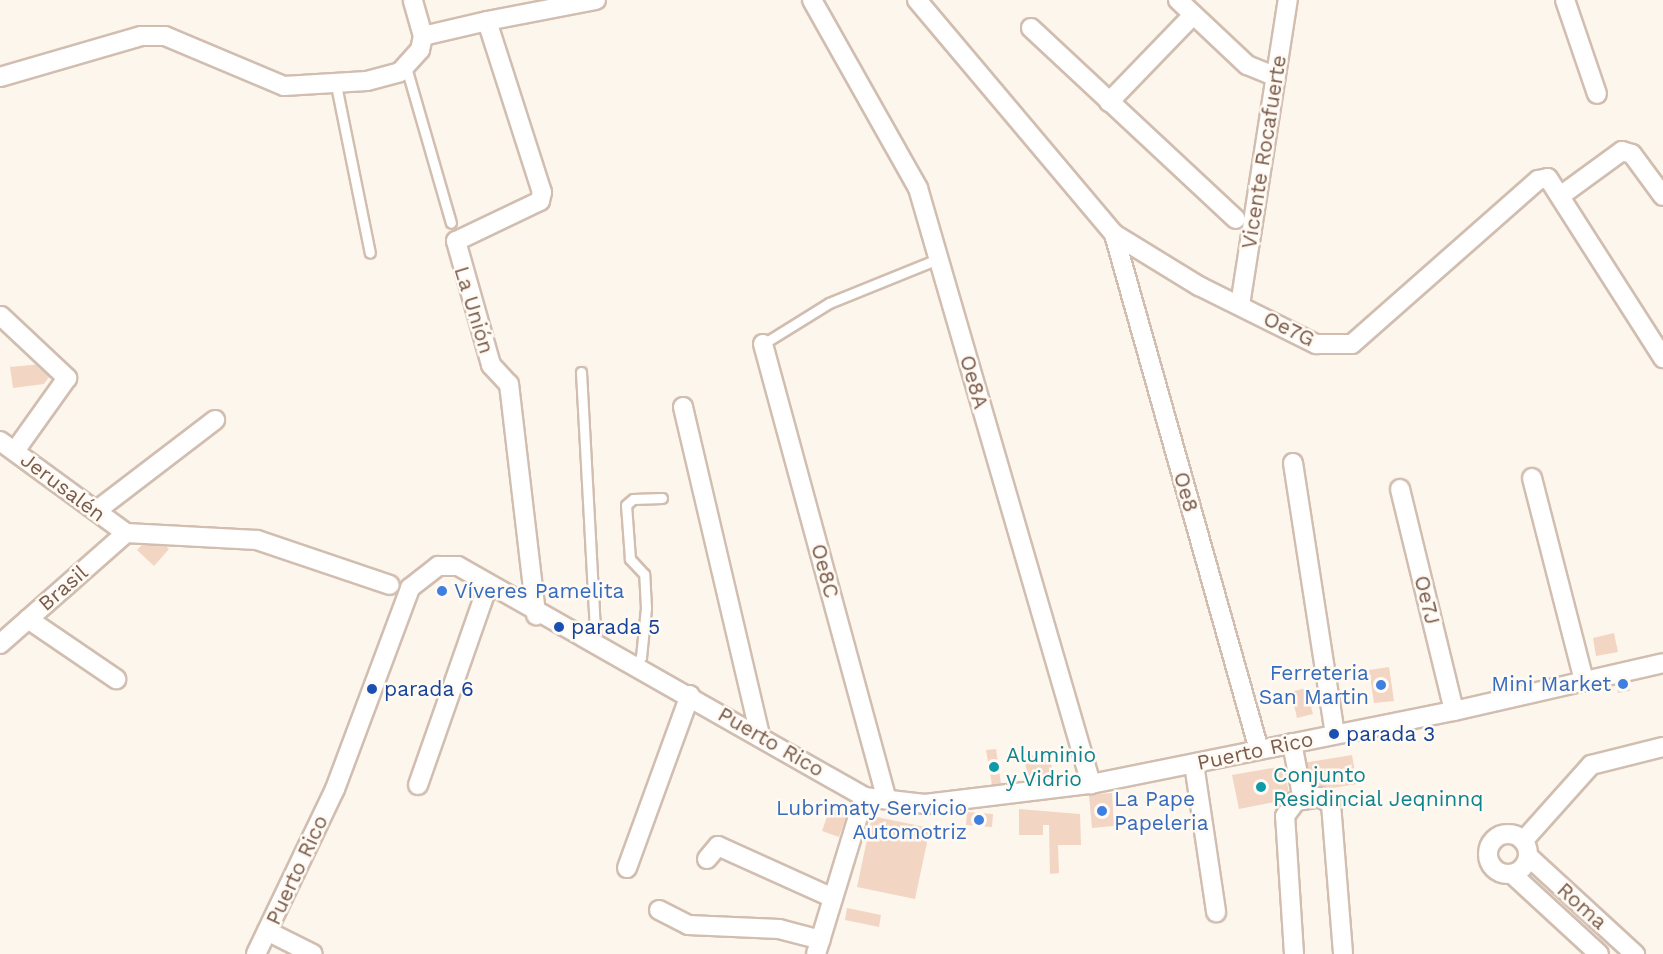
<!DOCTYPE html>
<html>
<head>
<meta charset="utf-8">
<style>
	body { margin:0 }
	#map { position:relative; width:1663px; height:954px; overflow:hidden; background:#fdf6ec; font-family:"Work Sans",sans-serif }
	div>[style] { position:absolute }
	.building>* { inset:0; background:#f3d5c3 }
	.roads { filter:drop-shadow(2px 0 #d1beb0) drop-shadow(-2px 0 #d1beb0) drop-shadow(0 2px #d1beb0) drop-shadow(0 -2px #d1beb0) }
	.service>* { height:9px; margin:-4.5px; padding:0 4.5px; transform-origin:4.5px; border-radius:4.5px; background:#fff }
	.minor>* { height:18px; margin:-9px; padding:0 9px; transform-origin:9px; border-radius:9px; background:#fff }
	.minor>.ring { margin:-9px; padding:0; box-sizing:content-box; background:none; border:18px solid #fff; border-radius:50% }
	.dots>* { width:16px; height:16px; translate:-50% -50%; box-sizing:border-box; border:3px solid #fffaf3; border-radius:50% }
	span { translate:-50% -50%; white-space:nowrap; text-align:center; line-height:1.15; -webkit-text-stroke:5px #fffaf3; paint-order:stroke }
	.street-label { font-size:21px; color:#7a5c4d }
	.shop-label { font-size:21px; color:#366cbe }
	.left { translate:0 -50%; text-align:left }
	.right { translate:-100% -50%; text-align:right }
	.transit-label { font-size:21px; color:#164399 }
	.culture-label { font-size:21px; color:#0d838f }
</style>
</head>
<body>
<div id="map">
	<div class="building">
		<div style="clip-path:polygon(42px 364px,52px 373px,44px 384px,13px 388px,10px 367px)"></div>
		<div style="clip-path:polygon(152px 534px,169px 549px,154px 566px,137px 550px)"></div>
		<div style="clip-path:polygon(1614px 633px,1618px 652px,1596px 656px,1593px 638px)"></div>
		<div style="clip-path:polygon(1389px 667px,1394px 701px,1374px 703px,1369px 670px)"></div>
		<div style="clip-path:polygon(1627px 675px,1630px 691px,1618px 693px,1615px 678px)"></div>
		<div style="clip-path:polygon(1306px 688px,1313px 714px,1297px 718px,1291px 692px)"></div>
		<div style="clip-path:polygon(996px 749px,1001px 784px,992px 785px,986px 750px)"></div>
		<div style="clip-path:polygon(1049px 752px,1053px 773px,1028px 778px,1024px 757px)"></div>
		<div style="clip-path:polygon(1352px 755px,1357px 784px,1308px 792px,1303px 763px)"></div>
		<div style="clip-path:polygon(1284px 766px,1290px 799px,1239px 809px,1232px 775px)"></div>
		<div style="clip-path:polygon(1112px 793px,1114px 826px,1092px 828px,1089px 795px)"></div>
		<div style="clip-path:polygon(830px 808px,847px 814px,839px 837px,822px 831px)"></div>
		<div style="clip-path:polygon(1019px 809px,1080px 814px,1081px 845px,1058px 845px,1059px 873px,1050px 874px,1049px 825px,1043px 825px,1043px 835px,1019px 835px)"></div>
		<div style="clip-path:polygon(967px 812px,993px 814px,992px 827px,966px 825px)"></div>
		<div style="clip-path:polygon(872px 816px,930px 828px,915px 899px,857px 887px)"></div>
		<div style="clip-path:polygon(847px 908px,881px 915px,879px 927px,845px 920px)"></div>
	</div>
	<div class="roads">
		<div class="service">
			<div style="left:406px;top:67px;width:162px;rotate:73.9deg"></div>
			<div style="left:336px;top:85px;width:171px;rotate:78.6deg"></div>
			<div style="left:763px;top:344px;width:78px;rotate:-31.8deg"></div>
			<div style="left:829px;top:303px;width:118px;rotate:-22deg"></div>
			<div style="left:581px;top:372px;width:274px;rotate:86.9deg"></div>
			<div style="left:635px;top:666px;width:11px;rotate:-56deg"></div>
			<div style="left:641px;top:657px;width:49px;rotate:-84.2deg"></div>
			<div style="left:646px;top:608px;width:34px;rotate:-93deg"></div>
			<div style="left:644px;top:574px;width:21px;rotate:-133deg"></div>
			<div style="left:630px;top:559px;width:54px;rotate:-94.2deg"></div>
			<div style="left:626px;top:505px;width:9px;rotate:-41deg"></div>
			<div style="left:633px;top:499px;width:29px;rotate:-2deg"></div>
		</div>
		<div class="minor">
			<div style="left:812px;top:0;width:216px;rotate:60.6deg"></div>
			<div style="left:918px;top:188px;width:621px;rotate:73.81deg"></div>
			<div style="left:917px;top:0;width:306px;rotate:49.9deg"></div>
			<div style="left:1114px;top:234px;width:100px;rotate:31.5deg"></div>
			<div style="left:1199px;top:286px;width:131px;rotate:26.4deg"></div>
			<div style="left:1316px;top:344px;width:36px"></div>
			<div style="left:1352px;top:344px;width:248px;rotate:-41.4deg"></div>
			<div style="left:1538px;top:180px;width:10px;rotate:-11deg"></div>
			<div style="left:1548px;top:178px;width:214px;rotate:57.4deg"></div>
			<div style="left:1178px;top:0;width:95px;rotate:43.3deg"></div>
			<div style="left:1247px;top:65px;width:31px;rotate:22deg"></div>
			<div style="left:1565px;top:0;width:99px;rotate:71.2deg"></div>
			<div style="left:487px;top:21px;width:111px;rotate:-10.9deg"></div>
			<div style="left:1031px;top:28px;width:280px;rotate:43deg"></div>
			<div style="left:423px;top:36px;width:66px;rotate:-13.2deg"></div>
			<div style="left:487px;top:21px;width:180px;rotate:72.2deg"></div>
			<div style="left:542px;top:192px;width:9px;rotate:103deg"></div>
			<div style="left:540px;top:201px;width:93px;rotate:154.5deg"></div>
			<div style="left:456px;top:241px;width:129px;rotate:74.2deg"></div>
			<div style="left:491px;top:365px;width:26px;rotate:47deg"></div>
			<div style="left:509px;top:384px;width:233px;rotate:83.3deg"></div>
			<div style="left:0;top:77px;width:147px;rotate:-16.2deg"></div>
			<div style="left:141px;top:36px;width:24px"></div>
			<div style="left:165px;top:36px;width:129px;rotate:22.8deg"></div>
			<div style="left:284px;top:86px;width:83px;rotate:-3.4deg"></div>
			<div style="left:367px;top:81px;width:34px;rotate:-15deg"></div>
			<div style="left:400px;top:72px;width:30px;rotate:-48deg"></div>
			<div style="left:420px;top:50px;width:14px;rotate:-78deg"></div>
			<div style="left:423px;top:36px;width:37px;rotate:-106deg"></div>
			<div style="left:1109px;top:102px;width:121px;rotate:-46deg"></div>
			<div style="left:1563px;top:194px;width:73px;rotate:-36.1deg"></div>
			<div style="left:1622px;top:151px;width:10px;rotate:17deg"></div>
			<div style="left:1632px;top:154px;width:52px;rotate:53.6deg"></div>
			<div style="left:1114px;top:234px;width:536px;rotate:74.3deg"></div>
			<div style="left:1240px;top:305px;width:309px;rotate:-81.1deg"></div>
			<div style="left:1px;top:316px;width:91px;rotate:43.2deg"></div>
			<div style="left:67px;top:378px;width:90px;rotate:125.5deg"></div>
			<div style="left:763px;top:344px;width:472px;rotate:74.8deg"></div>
			<div style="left:683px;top:407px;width:338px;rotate:76.8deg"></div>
			<div style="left:0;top:441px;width:156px;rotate:36.1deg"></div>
			<div style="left:1293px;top:463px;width:274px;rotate:81.2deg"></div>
			<div style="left:1532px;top:478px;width:209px;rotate:75.6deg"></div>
			<div style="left:1400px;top:489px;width:228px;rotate:76.3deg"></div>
			<div style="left:96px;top:511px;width:150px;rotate:-37.4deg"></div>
			<div style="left:126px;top:533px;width:131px;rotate:3.1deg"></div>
			<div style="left:257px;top:540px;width:140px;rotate:18.7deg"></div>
			<div style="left:28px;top:619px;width:107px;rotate:34.3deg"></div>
			<div style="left:0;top:644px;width:168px;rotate:-41.4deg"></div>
			<div style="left:1292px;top:743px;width:58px;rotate:79.1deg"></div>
			<div style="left:1194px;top:764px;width:150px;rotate:81.5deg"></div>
			<div style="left:418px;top:785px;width:212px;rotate:-70.7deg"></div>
			<div class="ring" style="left:1488px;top:834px;width:22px;height:22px"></div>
			<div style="left:1524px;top:840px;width:101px;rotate:-48.2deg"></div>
			<div style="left:1591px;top:765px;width:74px;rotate:-14deg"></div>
			<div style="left:1529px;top:857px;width:144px;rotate:42.5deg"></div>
			<div style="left:707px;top:859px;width:17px;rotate:-50deg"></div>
			<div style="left:718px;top:846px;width:126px;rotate:24.3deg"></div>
			<div style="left:627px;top:868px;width:184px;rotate:-70deg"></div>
			<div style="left:1512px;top:874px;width:118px;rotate:42.6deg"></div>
			<div style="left:659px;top:910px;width:33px;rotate:27deg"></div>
			<div style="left:688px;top:925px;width:91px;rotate:2.5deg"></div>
			<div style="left:779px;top:929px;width:43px;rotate:14.7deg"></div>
			<div style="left:267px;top:931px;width:51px;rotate:26.6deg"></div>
			<div style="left:256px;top:954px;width:183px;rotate:-64.4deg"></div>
			<div style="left:335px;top:789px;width:215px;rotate:-69.5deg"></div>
			<div style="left:410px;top:588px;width:36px;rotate:-38deg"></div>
			<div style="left:438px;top:566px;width:20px"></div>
			<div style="left:458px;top:566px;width:467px;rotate:29.6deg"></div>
			<div style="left:864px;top:797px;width:61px;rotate:6.5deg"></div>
			<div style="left:925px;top:804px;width:167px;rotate:-6.9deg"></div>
			<div style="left:1091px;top:784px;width:370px;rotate:-11.4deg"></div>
			<div style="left:1454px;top:711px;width:214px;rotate:-12.9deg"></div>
			<div style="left:816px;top:954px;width:164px;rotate:-73deg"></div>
			<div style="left:1294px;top:954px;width:138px;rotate:-93.7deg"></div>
			<div style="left:1285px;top:816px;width:19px;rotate:-54deg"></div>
			<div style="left:1296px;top:801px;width:24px;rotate:-9deg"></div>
			<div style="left:1320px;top:797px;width:13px;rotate:32deg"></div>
			<div style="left:1331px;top:804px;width:150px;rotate:85.4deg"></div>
		</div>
	</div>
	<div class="dots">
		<div style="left:442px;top:591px;background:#3f7fe0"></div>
		<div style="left:559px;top:627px;background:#1a4fb4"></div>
		<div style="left:1623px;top:684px;background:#3f7fe0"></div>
		<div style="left:1381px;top:685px;background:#3f7fe0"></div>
		<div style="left:372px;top:689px;background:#1a4fb4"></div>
		<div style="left:1334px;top:734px;background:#1a4fb4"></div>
		<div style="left:994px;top:767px;background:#0f9aa8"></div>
		<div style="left:1261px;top:787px;background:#0f9aa8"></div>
		<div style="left:1102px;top:811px;background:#3f7fe0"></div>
		<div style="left:979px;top:820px;background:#3f7fe0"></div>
	</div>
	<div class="street-label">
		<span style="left:1264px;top:152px;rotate:-81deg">Vicente Rocafuerte</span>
		<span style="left:474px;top:310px;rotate:73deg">La Unión</span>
		<span style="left:1289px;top:329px;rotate:26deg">Oe7G</span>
		<span style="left:974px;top:382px;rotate:74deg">Oe8A</span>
		<span style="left:63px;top:487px;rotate:37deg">Jerusalén</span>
		<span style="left:1186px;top:492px;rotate:74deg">Oe8</span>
		<span style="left:825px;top:571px;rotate:75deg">Oe8C</span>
		<span style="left:63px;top:588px;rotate:-41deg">Brasil</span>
		<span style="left:1427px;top:600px;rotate:76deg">Oe7J</span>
		<span style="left:771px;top:742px;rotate:30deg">Puerto Rico</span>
		<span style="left:1255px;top:751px;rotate:-12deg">Puerto Rico</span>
		<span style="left:297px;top:870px;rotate:-65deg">Puerto Rico</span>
		<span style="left:1582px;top:906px;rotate:42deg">Roma</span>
	</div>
	<div class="shop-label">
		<span class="left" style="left:454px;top:591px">Víveres Pamelita</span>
		<span class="right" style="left:1369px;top:685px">Ferreteria<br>San Martin</span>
		<span class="right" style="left:1611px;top:684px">Mini Market</span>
		<span class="left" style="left:1114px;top:811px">La Pape<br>Papeleria</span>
		<span class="right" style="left:967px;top:820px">Lubrimaty Servicio<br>Automotriz</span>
	</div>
	<div class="transit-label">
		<span class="left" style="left:571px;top:627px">parada 5</span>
		<span class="left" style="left:384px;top:689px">parada 6</span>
		<span class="left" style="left:1346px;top:734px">parada 3</span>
	</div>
	<div class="culture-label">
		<span class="left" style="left:1006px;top:767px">Aluminio<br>y Vidrio</span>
		<span class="left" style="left:1273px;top:787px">Conjunto<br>Residincial Jeqninnq</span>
	</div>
</div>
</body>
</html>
